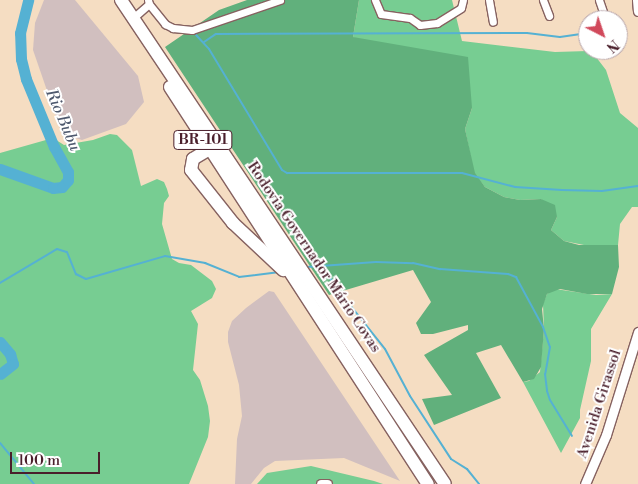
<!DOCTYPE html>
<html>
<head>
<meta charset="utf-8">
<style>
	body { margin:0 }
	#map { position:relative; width:638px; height:484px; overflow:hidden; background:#f5ddc2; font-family:"Libre Bodoni",serif }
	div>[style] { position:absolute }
	.industrial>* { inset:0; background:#d1bfbf }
	.green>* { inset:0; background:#77cd92 }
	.forest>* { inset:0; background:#61b07c }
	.stream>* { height:2px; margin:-1px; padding:0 1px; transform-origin:1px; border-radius:1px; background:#55b1d3 }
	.river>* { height:11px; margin:-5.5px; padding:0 5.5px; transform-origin:5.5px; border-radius:5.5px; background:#55b1d3 }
	.roads { filter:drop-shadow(1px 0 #866260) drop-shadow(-1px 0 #866260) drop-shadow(0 1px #866260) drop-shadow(0 -1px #866260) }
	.minor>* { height:7px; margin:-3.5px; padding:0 3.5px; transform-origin:3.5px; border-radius:3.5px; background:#fff }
	.tertiary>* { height:9px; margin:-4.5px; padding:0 4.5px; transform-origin:4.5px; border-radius:4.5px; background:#fff }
	.motorway>* { height:12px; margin:-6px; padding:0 6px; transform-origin:6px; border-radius:6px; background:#fff }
	span { translate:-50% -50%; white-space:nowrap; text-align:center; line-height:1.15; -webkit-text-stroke:4px #fff; paint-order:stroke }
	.shield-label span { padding:1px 4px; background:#fff; border:1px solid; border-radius:4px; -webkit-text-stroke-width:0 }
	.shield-label { font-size:14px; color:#4a1f2b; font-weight:700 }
	.street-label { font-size:15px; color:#4a1f2b }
	.water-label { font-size:16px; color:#4e596e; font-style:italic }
	.north { position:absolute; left:578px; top:10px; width:50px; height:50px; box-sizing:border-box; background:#fff; border:1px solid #b7a5aa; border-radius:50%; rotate:139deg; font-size:14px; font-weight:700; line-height:20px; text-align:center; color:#4a1f2b }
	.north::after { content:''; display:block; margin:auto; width:18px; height:22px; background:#d1495b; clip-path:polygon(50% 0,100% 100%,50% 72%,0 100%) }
	.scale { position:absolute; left:10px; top:452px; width:90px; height:22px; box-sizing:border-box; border:2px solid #4a1f2b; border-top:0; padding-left:6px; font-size:15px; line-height:18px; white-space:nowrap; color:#4a1f2b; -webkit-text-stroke:4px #fff; paint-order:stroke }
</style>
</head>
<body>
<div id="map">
	<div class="industrial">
		<div style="clip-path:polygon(44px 0,75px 0,138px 76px,144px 102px,126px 124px,82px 140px,62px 134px,33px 50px,35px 23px)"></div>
		<div style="clip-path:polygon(269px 291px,274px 292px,400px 481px,344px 458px,275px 461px,264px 468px,251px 484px,235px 484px,237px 439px,242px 416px,239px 385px,228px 342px,228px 332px,232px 321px,246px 308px)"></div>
	</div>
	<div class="green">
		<div style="clip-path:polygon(359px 0,452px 0,462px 41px,555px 52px,588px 51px,596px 57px,606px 70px,620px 113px,638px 128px,638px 207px,632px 207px,620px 224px,618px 245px,584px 245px,564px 241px,551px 230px,557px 217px,541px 199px,520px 200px,504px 197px,485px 187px,474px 173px,465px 129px,472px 108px,353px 37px)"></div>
		<div style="clip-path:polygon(110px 134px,117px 135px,132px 150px,141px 186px,157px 179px,164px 182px,167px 189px,169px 196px,164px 203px,162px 224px,172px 259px,179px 263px,191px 265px,212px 281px,216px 289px,212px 298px,191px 311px,198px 324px,193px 370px,200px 380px,208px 406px,210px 421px,208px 437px,189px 484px,0 484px,0 153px,53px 138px,64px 145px,93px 140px)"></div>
		<div style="clip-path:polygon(555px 289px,596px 295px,612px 294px,591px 329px,591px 361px,580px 410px,580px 418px,561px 453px,523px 382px,529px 381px,540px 372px,544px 329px,543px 304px,547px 294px)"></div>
		<div style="clip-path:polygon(311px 466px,374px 481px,383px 484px,257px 484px,267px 473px)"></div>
	</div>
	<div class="forest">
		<div style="clip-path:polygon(247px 0,359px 0,353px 37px,468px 57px,472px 108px,465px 129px,475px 173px,485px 187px,504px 197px,520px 200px,541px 199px,555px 205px,557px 217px,551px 230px,564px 241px,579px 245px,618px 245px,619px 267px,612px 294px,587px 294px,560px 289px,547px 294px,542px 309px,544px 329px,541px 367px,534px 379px,523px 382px,501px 345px,476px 353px,501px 398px,434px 425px,422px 399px,452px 395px,424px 355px,468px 330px,468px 325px,433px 334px,421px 334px,416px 323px,431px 302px,413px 270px,329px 295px,165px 47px,219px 10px)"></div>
	</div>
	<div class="stream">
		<div style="left:196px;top:35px;width:19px;rotate:47deg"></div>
		<div style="left:209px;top:49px;width:141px;rotate:58.9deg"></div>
		<div style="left:282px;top:170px;width:6px;rotate:31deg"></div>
		<div style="left:287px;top:173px;width:175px"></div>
		<div style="left:462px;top:173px;width:55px;rotate:14.8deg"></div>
		<div style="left:515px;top:187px;width:47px;rotate:3.7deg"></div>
		<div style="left:562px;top:190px;width:40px;rotate:1.4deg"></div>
		<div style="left:602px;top:191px;width:36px;rotate:-8deg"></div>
		<div style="left:204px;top:42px;width:14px;rotate:-34deg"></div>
		<div style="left:216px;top:34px;width:311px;rotate:-0.2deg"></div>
		<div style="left:527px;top:33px;width:33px;rotate:7deg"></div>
		<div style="left:560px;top:37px;width:28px;rotate:-8deg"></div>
		<div style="left:322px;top:265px;width:25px;rotate:58deg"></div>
		<div style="left:335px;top:286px;width:80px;rotate:51.6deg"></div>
		<div style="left:385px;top:349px;width:53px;rotate:62deg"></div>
		<div style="left:410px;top:396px;width:75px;rotate:56.9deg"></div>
		<div style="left:451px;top:459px;width:19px;rotate:32deg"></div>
		<div style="left:467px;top:469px;width:19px;rotate:51deg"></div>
		<div style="left:307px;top:267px;width:69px;rotate:-4.1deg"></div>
		<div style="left:376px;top:262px;width:37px;rotate:2deg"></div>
		<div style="left:413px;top:263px;width:28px;rotate:13deg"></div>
		<div style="left:440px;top:269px;width:68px;rotate:4.2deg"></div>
		<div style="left:508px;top:274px;width:9px;rotate:21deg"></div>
		<div style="left:516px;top:277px;width:57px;rotate:61.6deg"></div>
		<div style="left:543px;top:327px;width:21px;rotate:71deg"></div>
		<div style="left:550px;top:347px;width:27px;rotate:100deg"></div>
		<div style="left:545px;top:374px;width:17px;rotate:83deg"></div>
		<div style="left:547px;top:391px;width:9px;rotate:72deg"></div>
		<div style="left:550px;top:400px;width:42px;rotate:58.6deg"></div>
		<div style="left:0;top:283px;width:66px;rotate:-30.8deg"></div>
		<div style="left:57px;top:249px;width:10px;rotate:17deg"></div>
		<div style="left:67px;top:252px;width:24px;rotate:68deg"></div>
		<div style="left:76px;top:274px;width:11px;rotate:27deg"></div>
		<div style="left:86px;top:279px;width:82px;rotate:-16.2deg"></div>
		<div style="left:165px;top:256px;width:41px;rotate:9.9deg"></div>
		<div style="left:205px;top:263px;width:37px;rotate:22deg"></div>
		<div style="left:239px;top:277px;width:39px;rotate:-7deg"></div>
		<div style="left:0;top:443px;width:53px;rotate:50.3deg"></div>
	</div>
	<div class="river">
		<div style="left:0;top:169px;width:56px;rotate:19.7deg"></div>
		<div style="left:53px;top:188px;width:9px;rotate:-6deg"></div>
		<div style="left:62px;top:187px;width:9px;rotate:-49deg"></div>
		<div style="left:68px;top:180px;width:8px;rotate:-90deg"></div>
		<div style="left:68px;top:172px;width:29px;rotate:-119deg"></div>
		<div style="left:54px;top:147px;width:74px;rotate:-112.4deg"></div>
		<div style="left:26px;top:79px;width:21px;rotate:-104deg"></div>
		<div style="left:21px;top:59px;width:26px;rotate:-92deg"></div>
		<div style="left:20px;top:33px;width:34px;rotate:-76deg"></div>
		<div style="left:0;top:342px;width:16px;rotate:50deg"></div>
		<div style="left:10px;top:354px;width:10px;rotate:73deg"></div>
		<div style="left:13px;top:364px;width:16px;rotate:142deg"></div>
	</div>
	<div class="roads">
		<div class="minor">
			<div style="left:375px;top:0;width:15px;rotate:67deg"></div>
			<div style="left:381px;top:14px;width:29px;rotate:8deg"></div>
			<div style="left:410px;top:18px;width:12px;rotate:35deg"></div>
			<div style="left:420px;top:25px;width:17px;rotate:-7deg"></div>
			<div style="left:437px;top:23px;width:28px;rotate:-32deg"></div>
			<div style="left:461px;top:8px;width:8px;rotate:-76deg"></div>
			<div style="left:489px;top:0;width:22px;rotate:80deg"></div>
			<div style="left:543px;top:0;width:17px;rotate:69deg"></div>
			<div style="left:599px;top:0;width:21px;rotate:71deg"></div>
			<div style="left:149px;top:4px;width:26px;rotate:51deg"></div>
			<div style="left:165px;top:24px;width:9px;rotate:27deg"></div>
			<div style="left:173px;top:28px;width:19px;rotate:6deg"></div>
			<div style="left:192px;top:30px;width:93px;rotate:-18.8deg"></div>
			<div style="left:133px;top:18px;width:21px;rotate:-41deg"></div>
			<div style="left:149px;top:4px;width:4px;rotate:-104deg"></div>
		</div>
		<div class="tertiary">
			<div style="left:637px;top:0;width:11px;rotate:85deg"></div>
			<div style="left:321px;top:484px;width:6px"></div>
			<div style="left:585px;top:484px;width:53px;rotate:-66.8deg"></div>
			<div style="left:606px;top:435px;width:108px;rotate:-72.7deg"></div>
		</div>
		<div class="motorway">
			<div style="left:121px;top:0;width:582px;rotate:56.2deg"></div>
			<div style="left:170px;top:87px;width:473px;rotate:57deg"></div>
			<div style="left:216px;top:149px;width:5px;rotate:-169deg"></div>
			<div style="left:211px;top:148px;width:21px;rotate:149deg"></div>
			<div style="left:193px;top:159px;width:11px;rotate:100deg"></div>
			<div style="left:191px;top:170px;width:68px;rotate:51.6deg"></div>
			<div style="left:233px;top:223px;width:69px;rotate:43.2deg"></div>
		</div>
	</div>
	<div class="shield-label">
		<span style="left:203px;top:140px">BR-101</span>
	</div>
	<div class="street-label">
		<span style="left:314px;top:257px;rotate:56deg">Rodovia Governador Mário Covas</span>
		<span style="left:599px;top:404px;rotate:-72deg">Avenida Girassol</span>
	</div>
	<div class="water-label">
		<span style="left:63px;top:120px;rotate:67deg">Rio Bubu</span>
	</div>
	<div class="north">N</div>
	<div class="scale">100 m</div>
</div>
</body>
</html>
